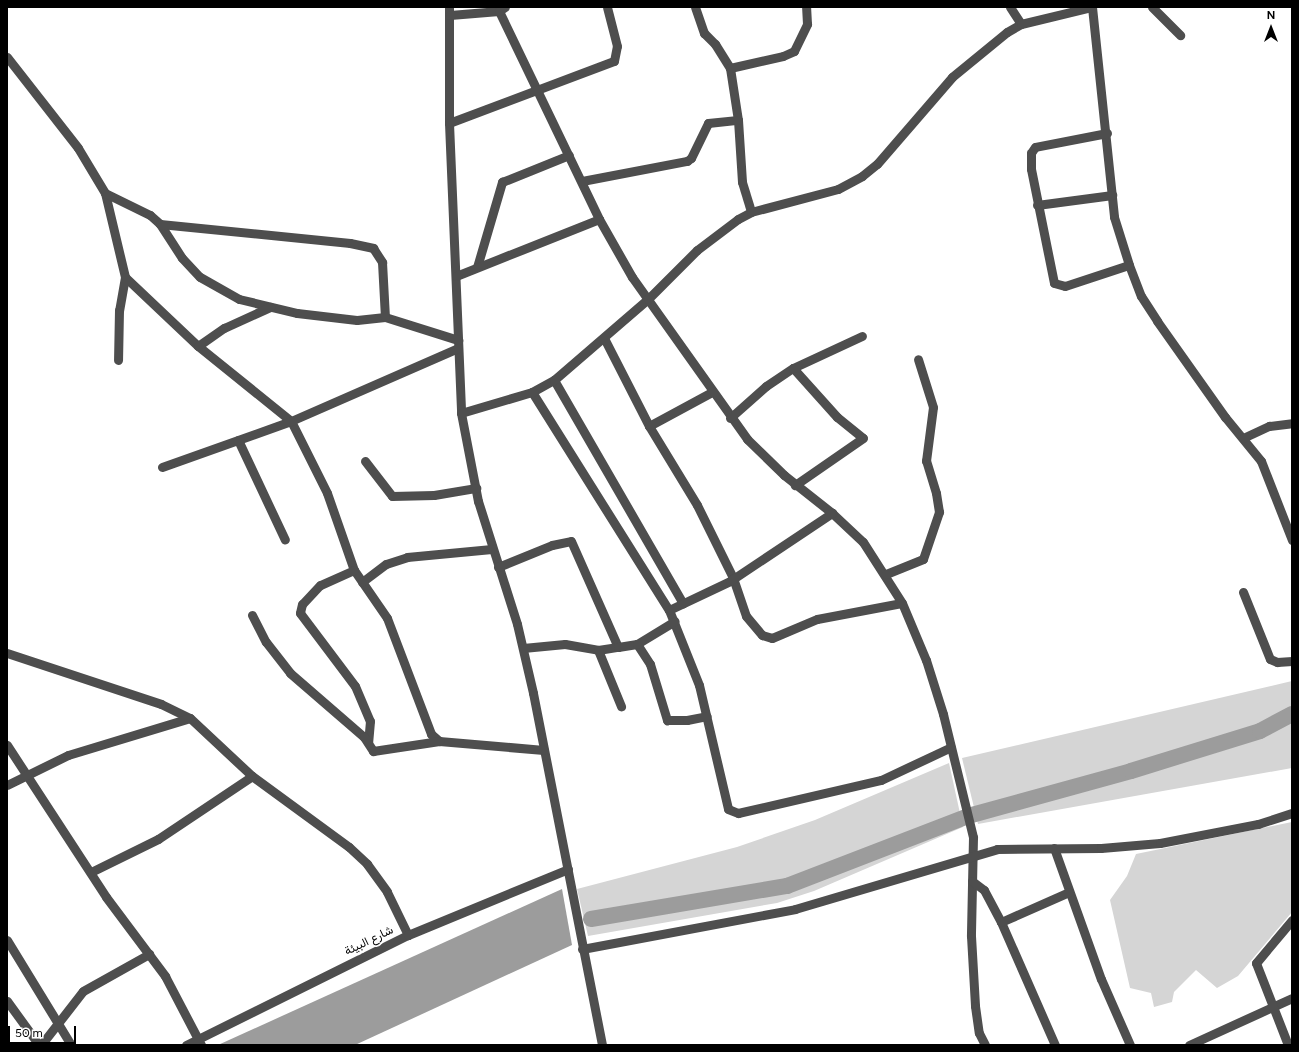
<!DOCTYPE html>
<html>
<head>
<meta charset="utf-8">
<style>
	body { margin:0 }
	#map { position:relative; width:1299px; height:1052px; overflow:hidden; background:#fff; font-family:Figtree,Vazirmatn,sans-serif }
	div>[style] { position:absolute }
	.green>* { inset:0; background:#d5d5d5 }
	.water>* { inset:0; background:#9c9c9c }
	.river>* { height:16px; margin:-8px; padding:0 8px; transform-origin:8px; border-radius:8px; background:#9c9c9c }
	.minor>* { height:9px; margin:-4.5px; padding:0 4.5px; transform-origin:4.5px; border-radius:4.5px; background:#4e4e4e }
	span { translate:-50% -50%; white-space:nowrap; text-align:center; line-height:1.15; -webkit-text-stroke:3.5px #fff; paint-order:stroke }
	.street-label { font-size:12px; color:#000 }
	.frame { position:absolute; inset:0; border:8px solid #000; pointer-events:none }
	.north { position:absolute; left:1251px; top:8px; width:40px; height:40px; -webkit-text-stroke:3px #fff; paint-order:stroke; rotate:0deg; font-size:11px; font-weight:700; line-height:16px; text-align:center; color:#000 }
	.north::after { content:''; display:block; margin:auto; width:14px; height:18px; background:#000; clip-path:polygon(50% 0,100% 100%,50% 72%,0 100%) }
	.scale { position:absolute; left:8px; top:1026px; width:68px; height:18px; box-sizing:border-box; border:2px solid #000; border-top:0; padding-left:5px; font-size:12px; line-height:14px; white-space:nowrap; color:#000; -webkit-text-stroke:3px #fff; paint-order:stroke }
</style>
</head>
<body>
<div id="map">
	<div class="green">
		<div style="clip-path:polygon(1292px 681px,1292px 768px,978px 824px,962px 758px)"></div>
		<div style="clip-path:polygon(949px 763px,963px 827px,814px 891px,777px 903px,588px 936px,577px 889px,737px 847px,815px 820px)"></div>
		<div style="clip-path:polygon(1292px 822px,1292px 912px,1238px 976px,1217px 988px,1196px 970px,1174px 992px,1172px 1002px,1154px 1007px,1151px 993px,1130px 988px,1110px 900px,1127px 876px,1136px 854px)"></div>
	</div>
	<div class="water">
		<div style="clip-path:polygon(562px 889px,572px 945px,355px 1045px,218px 1045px)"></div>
	</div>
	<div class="river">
		<div style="left:591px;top:919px;width:199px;rotate:-9.6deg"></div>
		<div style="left:787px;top:886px;width:194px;rotate:-21.1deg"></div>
		<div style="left:968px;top:816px;width:169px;rotate:-15.4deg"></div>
		<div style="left:1131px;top:771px;width:135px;rotate:-17.2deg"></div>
		<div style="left:1260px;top:731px;width:36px;rotate:-28deg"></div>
	</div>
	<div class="minor">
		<div style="left:449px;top:7px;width:116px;rotate:90deg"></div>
		<div style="left:449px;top:123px;width:290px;rotate:87.6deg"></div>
		<div style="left:461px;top:413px;width:90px;rotate:79.1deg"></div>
		<div style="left:478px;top:501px;width:129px;rotate:72.4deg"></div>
		<div style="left:517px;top:624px;width:71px;rotate:76.9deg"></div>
		<div style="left:533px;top:693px;width:359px;rotate:78.9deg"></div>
		<div style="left:497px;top:7px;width:235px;rotate:64.3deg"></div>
		<div style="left:599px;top:219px;width:67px;rotate:60.4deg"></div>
		<div style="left:632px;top:277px;width:199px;rotate:54.6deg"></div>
		<div style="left:747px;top:439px;width:52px;rotate:44.2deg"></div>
		<div style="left:784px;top:475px;width:61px;rotate:38.4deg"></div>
		<div style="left:832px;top:513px;width:42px;rotate:43.1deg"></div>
		<div style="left:863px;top:542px;width:72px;rotate:57.4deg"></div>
		<div style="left:902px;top:603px;width:62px;rotate:67.2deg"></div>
		<div style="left:926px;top:660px;width:57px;rotate:72.5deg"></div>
		<div style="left:943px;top:714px;width:127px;rotate:76.3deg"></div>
		<div style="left:973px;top:837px;width:99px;rotate:91.2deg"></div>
		<div style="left:971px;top:936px;width:70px;rotate:86.7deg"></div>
		<div style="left:975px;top:1006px;width:27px;rotate:82deg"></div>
		<div style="left:979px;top:1033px;width:13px;rotate:63deg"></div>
		<div style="left:695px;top:7px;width:28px;rotate:71deg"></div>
		<div style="left:704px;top:33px;width:16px;rotate:45deg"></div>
		<div style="left:715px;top:44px;width:28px;rotate:58deg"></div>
		<div style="left:730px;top:68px;width:53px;rotate:81.3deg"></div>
		<div style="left:738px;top:120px;width:62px;rotate:86.3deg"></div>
		<div style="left:742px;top:182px;width:31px;rotate:73deg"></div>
		<div style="left:1010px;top:7px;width:20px;rotate:57deg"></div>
		<div style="left:1092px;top:7px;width:211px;rotate:84deg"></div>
		<div style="left:1114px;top:217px;width:50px;rotate:72.6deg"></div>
		<div style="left:1129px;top:265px;width:33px;rotate:69deg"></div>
		<div style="left:1141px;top:296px;width:30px;rotate:57deg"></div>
		<div style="left:1157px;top:321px;width:118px;rotate:54.7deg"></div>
		<div style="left:1225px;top:417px;width:57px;rotate:50.7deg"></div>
		<div style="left:1261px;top:461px;width:85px;rotate:68.6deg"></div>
		<div style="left:1152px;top:7px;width:40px;rotate:45deg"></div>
		<div style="left:450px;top:15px;width:49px;rotate:-4.7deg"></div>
		<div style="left:499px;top:11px;width:7px;rotate:-34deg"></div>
		<div style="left:7px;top:57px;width:115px;rotate:52deg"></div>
		<div style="left:78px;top:148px;width:52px;rotate:59deg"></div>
		<div style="left:105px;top:193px;width:86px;rotate:76.6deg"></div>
		<div style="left:125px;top:277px;width:34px;rotate:100deg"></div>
		<div style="left:119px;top:310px;width:50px;rotate:91.1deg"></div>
		<div style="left:730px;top:68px;width:54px;rotate:-12.8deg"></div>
		<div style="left:783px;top:56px;width:12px;rotate:-24deg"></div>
		<div style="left:794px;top:51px;width:30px;rotate:-64deg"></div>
		<div style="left:807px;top:24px;width:17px;rotate:-93deg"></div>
		<div style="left:449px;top:123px;width:176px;rotate:-20.6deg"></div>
		<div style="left:614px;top:61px;width:15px;rotate:-79deg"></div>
		<div style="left:617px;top:46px;width:40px;rotate:-104.4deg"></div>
		<div style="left:1107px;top:133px;width:73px;rotate:169deg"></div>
		<div style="left:1035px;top:147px;width:7px;rotate:124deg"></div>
		<div style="left:1031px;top:153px;width:16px;rotate:90deg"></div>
		<div style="left:1031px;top:169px;width:116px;rotate:78.6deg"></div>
		<div style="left:1054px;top:283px;width:11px;rotate:15deg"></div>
		<div style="left:1065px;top:286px;width:67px;rotate:-18.2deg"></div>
		<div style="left:582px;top:181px;width:107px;rotate:-10.8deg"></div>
		<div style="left:687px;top:161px;width:5px;rotate:-37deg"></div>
		<div style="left:691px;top:158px;width:39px;rotate:-64deg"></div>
		<div style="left:708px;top:123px;width:30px;rotate:-6deg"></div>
		<div style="left:105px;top:193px;width:50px;rotate:26.1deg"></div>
		<div style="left:150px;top:215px;width:13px;rotate:42deg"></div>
		<div style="left:160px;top:224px;width:40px;rotate:57.1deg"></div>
		<div style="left:182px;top:258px;width:26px;rotate:47deg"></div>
		<div style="left:200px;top:277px;width:45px;rotate:29.4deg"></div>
		<div style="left:239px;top:299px;width:60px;rotate:13.6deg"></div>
		<div style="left:297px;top:313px;width:60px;rotate:6.7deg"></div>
		<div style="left:357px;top:320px;width:28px;rotate:-6deg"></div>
		<div style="left:385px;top:317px;width:77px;rotate:17.5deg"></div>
		<div style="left:1037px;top:205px;width:76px;rotate:-7.6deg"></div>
		<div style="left:160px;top:224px;width:191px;rotate:5.7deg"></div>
		<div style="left:350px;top:243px;width:24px;rotate:12deg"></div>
		<div style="left:373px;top:248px;width:17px;rotate:57deg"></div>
		<div style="left:382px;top:262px;width:55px;rotate:86.9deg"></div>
		<div style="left:477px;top:267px;width:89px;rotate:-73.6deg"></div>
		<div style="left:502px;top:182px;width:72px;rotate:-21.9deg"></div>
		<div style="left:456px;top:276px;width:154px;rotate:-21.7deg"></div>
		<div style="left:125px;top:277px;width:100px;rotate:43.4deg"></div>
		<div style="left:198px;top:346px;width:119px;rotate:38.9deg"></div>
		<div style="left:291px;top:421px;width:80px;rotate:63.4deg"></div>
		<div style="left:327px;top:493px;width:82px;rotate:70.7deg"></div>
		<div style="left:354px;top:570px;width:58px;rotate:55.5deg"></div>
		<div style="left:387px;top:618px;width:124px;rotate:69.2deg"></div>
		<div style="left:431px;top:734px;width:11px;rotate:41deg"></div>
		<div style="left:439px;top:741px;width:105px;rotate:4.9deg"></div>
		<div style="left:604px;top:338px;width:99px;rotate:62.9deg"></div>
		<div style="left:649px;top:426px;width:92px;rotate:58.7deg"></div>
		<div style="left:697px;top:505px;width:81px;rotate:63.7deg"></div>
		<div style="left:733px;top:578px;width:40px;rotate:71.1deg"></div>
		<div style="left:746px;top:616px;width:25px;rotate:50deg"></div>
		<div style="left:762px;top:635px;width:10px;rotate:17deg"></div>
		<div style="left:772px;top:638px;width:49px;rotate:-22.9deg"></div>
		<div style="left:817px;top:619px;width:86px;rotate:-10.7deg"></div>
		<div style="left:198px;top:346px;width:32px;rotate:-35deg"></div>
		<div style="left:224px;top:328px;width:51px;rotate:-24.5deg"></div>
		<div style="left:793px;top:368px;width:66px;rotate:48.1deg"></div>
		<div style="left:837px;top:417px;width:33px;rotate:39deg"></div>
		<div style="left:863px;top:438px;width:83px;rotate:145.3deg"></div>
		<div style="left:554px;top:380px;width:258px;rotate:60deg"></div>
		<div style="left:532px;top:392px;width:257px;rotate:57.9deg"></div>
		<div style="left:669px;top:610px;width:81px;rotate:68.2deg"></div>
		<div style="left:699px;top:685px;width:127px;rotate:76.8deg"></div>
		<div style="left:728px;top:809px;width:11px;rotate:22deg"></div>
		<div style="left:738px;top:813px;width:147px;rotate:-13deg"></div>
		<div style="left:881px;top:780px;width:77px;rotate:-25.2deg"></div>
		<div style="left:461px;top:413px;width:74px;rotate:-16.5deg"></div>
		<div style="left:532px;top:392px;width:25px;rotate:-29deg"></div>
		<div style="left:554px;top:380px;width:124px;rotate:-40.8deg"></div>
		<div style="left:648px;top:299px;width:69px;rotate:-45deg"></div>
		<div style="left:697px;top:250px;width:51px;rotate:-37.1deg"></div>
		<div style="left:738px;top:219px;width:15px;rotate:-28deg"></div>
		<div style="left:751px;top:212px;width:90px;rotate:-14.8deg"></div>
		<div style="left:838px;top:189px;width:27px;rotate:-28deg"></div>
		<div style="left:862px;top:176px;width:19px;rotate:-39deg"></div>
		<div style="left:877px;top:164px;width:115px;rotate:-49.2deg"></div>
		<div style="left:952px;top:77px;width:71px;rotate:-39.3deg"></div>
		<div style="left:1007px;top:32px;width:16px;rotate:-30deg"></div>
		<div style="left:1021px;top:24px;width:73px;rotate:-13.5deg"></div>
		<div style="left:730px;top:418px;width:48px;rotate:-41.6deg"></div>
		<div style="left:766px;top:386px;width:32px;rotate:-34deg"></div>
		<div style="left:793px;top:368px;width:76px;rotate:-24.9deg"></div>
		<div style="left:649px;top:426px;width:72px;rotate:-28.4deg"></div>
		<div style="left:1243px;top:438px;width:29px;rotate:-25deg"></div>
		<div style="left:1269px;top:426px;width:23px;rotate:-7deg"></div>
		<div style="left:238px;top:440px;width:110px;rotate:64.8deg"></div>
		<div style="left:365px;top:461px;width:44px;rotate:52.4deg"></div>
		<div style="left:392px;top:496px;width:42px;rotate:-1.4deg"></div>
		<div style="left:434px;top:495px;width:43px;rotate:-9.5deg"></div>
		<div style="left:162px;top:467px;width:137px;rotate:-19.6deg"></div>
		<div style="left:291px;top:421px;width:182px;rotate:-23.6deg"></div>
		<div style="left:498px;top:567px;width:58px;rotate:-22.2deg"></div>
		<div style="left:552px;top:545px;width:19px;rotate:-12deg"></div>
		<div style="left:571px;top:541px;width:116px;rotate:66.1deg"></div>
		<div style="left:354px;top:570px;width:37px;rotate:156deg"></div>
		<div style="left:320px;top:585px;width:26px;rotate:133deg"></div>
		<div style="left:302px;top:604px;width:9px;rotate:103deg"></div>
		<div style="left:300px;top:613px;width:91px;rotate:53deg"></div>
		<div style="left:355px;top:686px;width:38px;rotate:67deg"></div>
		<div style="left:370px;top:721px;width:21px;rotate:95deg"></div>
		<div style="left:886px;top:574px;width:40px;rotate:-22deg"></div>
		<div style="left:923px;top:559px;width:50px;rotate:-71.2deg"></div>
		<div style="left:939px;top:512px;width:19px;rotate:-99deg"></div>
		<div style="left:936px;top:493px;width:34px;rotate:-107deg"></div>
		<div style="left:926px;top:461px;width:54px;rotate:-82.6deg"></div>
		<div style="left:933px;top:407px;width:50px;rotate:-107.4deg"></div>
		<div style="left:362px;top:582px;width:30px;rotate:-37deg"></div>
		<div style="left:386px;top:564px;width:22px;rotate:-18deg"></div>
		<div style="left:407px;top:557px;width:85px;rotate:-5.4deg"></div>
		<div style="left:1243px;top:592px;width:72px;rotate:68.1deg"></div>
		<div style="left:1270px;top:659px;width:8px;rotate:23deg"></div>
		<div style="left:1277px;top:662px;width:15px;rotate:-4deg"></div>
		<div style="left:669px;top:610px;width:68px;rotate:-25.4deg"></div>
		<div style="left:730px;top:581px;width:123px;rotate:-33.7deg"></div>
		<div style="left:252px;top:615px;width:30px;rotate:63deg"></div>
		<div style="left:266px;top:642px;width:39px;rotate:52deg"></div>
		<div style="left:290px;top:673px;width:98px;rotate:40.9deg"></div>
		<div style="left:364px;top:737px;width:17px;rotate:57deg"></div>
		<div style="left:373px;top:751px;width:67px;rotate:-8.6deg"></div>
		<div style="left:637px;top:644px;width:24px;rotate:57deg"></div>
		<div style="left:650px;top:664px;width:59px;rotate:73.1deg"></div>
		<div style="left:667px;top:720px;width:20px"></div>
		<div style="left:687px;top:720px;width:20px;rotate:-11deg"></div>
		<div style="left:523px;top:648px;width:42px;rotate:-5.4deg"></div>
		<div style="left:565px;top:644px;width:34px;rotate:10deg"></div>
		<div style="left:598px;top:650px;width:20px;rotate:-9deg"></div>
		<div style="left:618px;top:647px;width:19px;rotate:-9deg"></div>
		<div style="left:637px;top:644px;width:44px;rotate:-31.2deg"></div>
		<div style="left:598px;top:650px;width:61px;rotate:67.7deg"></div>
		<div style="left:7px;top:653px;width:162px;rotate:18.3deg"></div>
		<div style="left:161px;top:704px;width:32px;rotate:26deg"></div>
		<div style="left:190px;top:718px;width:85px;rotate:43.1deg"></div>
		<div style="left:252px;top:776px;width:120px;rotate:36.2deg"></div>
		<div style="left:349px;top:847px;width:25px;rotate:43deg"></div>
		<div style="left:367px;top:864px;width:34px;rotate:54deg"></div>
		<div style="left:387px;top:892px;width:48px;rotate:64deg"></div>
		<div style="left:7px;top:745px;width:181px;rotate:56.9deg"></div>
		<div style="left:106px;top:897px;width:99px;rotate:53.2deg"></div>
		<div style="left:165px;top:976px;width:78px;rotate:62.4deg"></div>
		<div style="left:7px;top:785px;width:68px;rotate:-26.2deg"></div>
		<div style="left:68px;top:755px;width:127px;rotate:-16.9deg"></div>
		<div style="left:1054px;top:848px;width:139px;rotate:70.3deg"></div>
		<div style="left:1101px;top:979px;width:72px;rotate:66.3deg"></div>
		<div style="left:91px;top:872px;width:75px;rotate:-26.2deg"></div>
		<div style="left:158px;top:839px;width:113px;rotate:-33.8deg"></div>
		<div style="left:972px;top:881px;width:15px;rotate:37deg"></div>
		<div style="left:984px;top:890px;width:36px;rotate:62deg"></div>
		<div style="left:1001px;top:922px;width:134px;rotate:66.3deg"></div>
		<div style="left:1001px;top:922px;width:74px;rotate:-23.8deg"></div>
		<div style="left:7px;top:940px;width:123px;rotate:58.6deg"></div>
		<div style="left:582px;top:949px;width:217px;rotate:-10.6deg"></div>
		<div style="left:795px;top:909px;width:211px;rotate:-16.5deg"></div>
		<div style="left:997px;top:849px;width:104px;rotate:-0.6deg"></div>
		<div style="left:1101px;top:848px;width:59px;rotate:-4.8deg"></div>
		<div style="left:1160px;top:843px;width:100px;rotate:-11deg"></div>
		<div style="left:1258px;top:824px;width:36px;rotate:-18deg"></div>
		<div style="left:7px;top:1001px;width:54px;rotate:54deg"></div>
		<div style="left:41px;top:1045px;width:68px;rotate:-52.1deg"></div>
		<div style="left:83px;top:991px;width:76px;rotate:-29.3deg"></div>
		<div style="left:186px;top:1045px;width:248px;rotate:-26.4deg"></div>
		<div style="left:408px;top:935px;width:173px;rotate:-22.4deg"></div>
		<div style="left:1189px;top:1045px;width:113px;rotate:-24.5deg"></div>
		<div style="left:1288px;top:1045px;width:88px;rotate:-111.3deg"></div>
		<div style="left:1256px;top:963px;width:56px;rotate:-50.1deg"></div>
	</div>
	<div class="street-label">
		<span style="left:369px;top:941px;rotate:-26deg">شارع البيئة</span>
	</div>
	<div class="frame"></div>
	<div class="north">N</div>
	<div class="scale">50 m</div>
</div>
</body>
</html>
